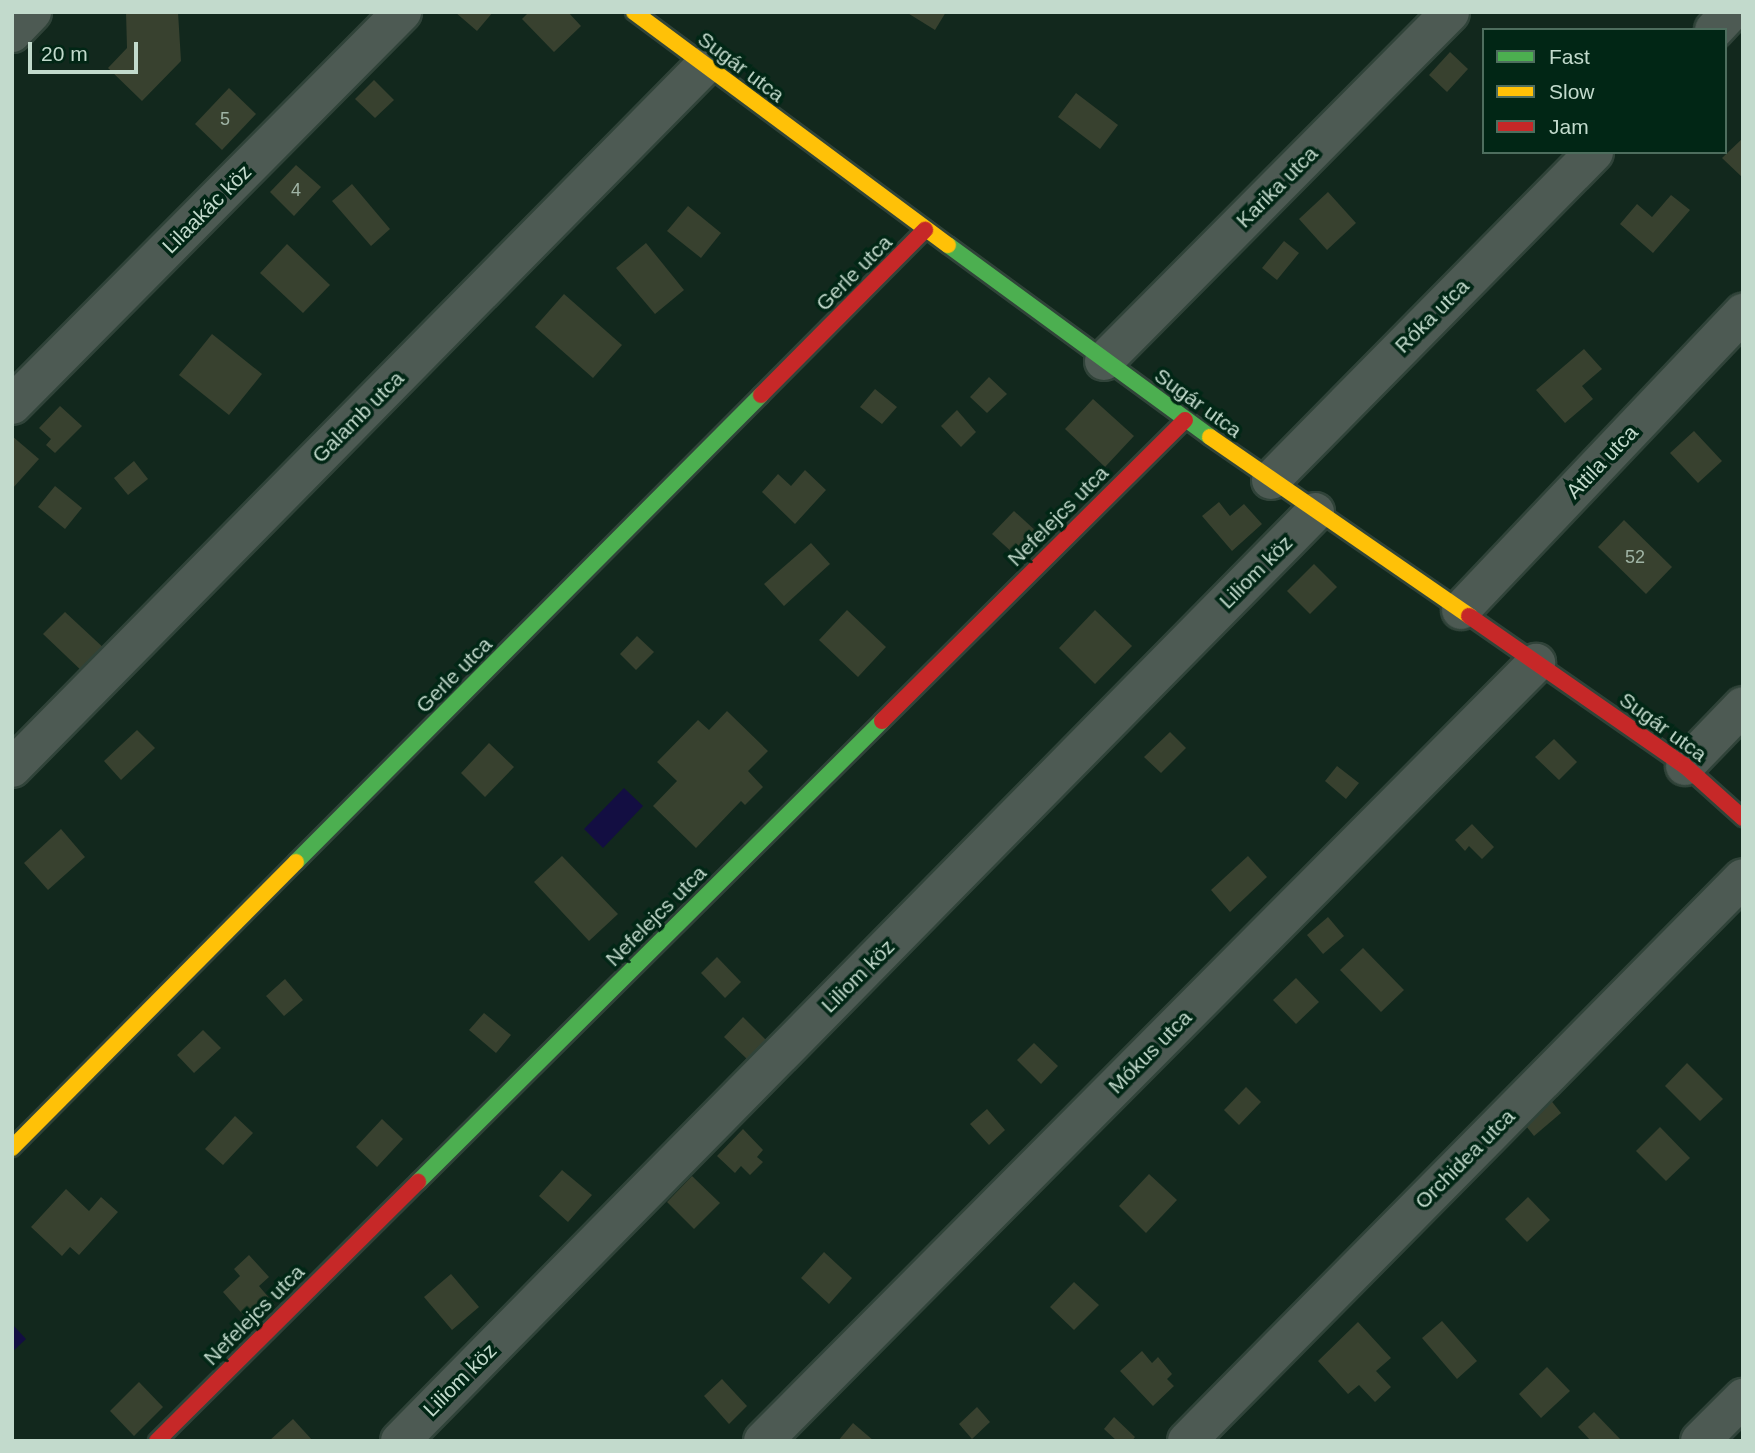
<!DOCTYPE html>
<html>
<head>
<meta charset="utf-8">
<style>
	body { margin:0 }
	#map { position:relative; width:1755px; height:1453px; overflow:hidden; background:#12281d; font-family:Helvetica,sans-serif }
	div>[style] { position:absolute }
	.water>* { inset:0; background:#130e42 }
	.building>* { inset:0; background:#38412f }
	.roads { filter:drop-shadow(2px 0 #304339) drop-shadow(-2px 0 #304339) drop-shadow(0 2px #304339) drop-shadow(0 -2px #304339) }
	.street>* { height:38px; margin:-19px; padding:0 19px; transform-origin:19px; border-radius:19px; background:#4d5a53 }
	.fast>* { height:16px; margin:-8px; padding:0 8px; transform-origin:8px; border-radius:8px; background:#4caf50 }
	.slow>* { height:16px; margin:-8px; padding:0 8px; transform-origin:8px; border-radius:8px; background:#ffc107 }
	.jam>* { height:16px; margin:-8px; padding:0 8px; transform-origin:8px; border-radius:8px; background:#c62828 }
	span { translate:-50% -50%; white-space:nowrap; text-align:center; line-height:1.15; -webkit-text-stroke:7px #012615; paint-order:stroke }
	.number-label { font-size:18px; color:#a0b4a5 }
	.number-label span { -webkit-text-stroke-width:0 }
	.street-label { font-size:21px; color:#c2dacc }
	.frame { position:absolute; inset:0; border:14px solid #c2dacc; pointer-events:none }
	.legend { position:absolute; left:1482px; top:28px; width:245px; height:126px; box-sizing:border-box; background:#012615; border:2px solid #4e6e5e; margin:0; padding:9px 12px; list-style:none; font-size:21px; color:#c2dacc }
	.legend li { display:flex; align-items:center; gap:14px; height:35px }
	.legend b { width:35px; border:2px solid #4e6e5e }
	.scale { position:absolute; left:28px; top:42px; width:110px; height:32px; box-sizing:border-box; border:4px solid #c2dacc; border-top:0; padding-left:9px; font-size:21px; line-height:24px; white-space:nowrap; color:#c2dacc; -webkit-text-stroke:5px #012615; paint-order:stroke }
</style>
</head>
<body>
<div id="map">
	<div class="water">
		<div style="clip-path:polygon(624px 788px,643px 806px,603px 848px,584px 829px)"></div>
		<div style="clip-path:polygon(12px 1324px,26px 1339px,12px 1352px)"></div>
	</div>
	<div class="building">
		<div style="clip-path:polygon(126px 12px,178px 12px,181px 61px,142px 101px,108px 68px,127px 48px)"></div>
		<div style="clip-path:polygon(455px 12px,493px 12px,477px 31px)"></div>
		<div style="clip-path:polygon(529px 12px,568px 12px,581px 26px,554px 52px,522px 19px)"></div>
		<div style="clip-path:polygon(906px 12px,946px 12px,935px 30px)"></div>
		<div style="clip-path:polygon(1450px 52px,1468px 69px,1447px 92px,1429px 75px)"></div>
		<div style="clip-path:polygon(374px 80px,394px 100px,375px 118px,355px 99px)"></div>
		<div style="clip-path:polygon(229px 88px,256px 114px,222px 150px,195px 124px)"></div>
		<div style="clip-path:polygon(1076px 93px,1118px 125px,1100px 149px,1058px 117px)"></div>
		<div style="clip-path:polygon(1743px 138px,1743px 178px,1722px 158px)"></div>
		<div style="clip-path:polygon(296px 165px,321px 187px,294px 216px,270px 192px)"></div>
		<div style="clip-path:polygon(352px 184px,390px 229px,371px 246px,332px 201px)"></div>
		<div style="clip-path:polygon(1328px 192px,1356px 223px,1327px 250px,1299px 219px)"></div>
		<div style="clip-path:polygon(1671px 195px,1690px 210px,1653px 253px,1620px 224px,1637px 204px,1652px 217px)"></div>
		<div style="clip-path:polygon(688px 206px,721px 233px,701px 258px,667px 231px)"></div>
		<div style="clip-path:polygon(1284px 241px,1299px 253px,1277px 280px,1262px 268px)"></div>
		<div style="clip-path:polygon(646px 243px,684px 290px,655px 314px,616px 268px)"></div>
		<div style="clip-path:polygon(287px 244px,330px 285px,303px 313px,260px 273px)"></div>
		<div style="clip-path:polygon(564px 294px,622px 345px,593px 378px,535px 327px)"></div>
		<div style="clip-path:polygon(212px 334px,262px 374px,229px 415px,179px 375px)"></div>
		<div style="clip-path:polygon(1584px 349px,1602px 369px,1582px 386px,1593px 399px,1565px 423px,1536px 390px)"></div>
		<div style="clip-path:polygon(989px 377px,1007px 394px,987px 413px,970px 397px)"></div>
		<div style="clip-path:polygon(875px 389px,897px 407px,882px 424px,860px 407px)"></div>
		<div style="clip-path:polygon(1093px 399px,1134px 436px,1105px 467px,1065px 429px)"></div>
		<div style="clip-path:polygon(60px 406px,82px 426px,55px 453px,46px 445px,51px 439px,39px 428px)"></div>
		<div style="clip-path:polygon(957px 410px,976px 432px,961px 447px,941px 426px)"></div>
		<div style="clip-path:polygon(1694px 431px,1722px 461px,1698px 483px,1670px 453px)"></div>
		<div style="clip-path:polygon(12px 436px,39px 459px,12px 489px)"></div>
		<div style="clip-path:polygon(134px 461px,148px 479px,128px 495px,114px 478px)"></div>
		<div style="clip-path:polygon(805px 470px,826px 490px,795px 524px,762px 492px,778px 474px,791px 486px)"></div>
		<div style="clip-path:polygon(55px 486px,82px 508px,65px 529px,38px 507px)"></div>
		<div style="clip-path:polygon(1219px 502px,1230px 516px,1244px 504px,1262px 524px,1232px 551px,1202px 516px)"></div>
		<div style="clip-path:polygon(1014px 511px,1036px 531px,1014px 554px,992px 534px)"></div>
		<div style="clip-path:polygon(1624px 520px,1672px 567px,1646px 594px,1598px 547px)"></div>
		<div style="clip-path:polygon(811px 543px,830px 564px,784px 606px,764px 584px)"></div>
		<div style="clip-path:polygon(1314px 564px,1337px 587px,1310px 614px,1287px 591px)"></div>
		<div style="clip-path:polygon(847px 610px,886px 647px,858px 677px,819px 640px)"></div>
		<div style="clip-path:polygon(1095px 610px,1132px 646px,1095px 684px,1059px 648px)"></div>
		<div style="clip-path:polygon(65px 612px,107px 651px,85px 674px,43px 634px)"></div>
		<div style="clip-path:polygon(637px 636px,654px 652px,636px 670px,620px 654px)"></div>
		<div style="clip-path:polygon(727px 711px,768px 751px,748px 771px,763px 787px,745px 805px,741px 801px,696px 848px,653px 806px,677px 781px,657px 762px,698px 720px,709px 730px)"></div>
		<div style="clip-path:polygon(137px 730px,155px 748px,121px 780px,104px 761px)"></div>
		<div style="clip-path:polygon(1170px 732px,1186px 748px,1161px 773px,1144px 757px)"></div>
		<div style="clip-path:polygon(1554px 739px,1577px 762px,1559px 780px,1535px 757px)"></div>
		<div style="clip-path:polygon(489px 743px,514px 767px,485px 797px,461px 773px)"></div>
		<div style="clip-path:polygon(1337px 766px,1359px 783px,1346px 799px,1325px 781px)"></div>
		<div style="clip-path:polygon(1472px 824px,1494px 847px,1482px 859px,1469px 846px,1465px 851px,1455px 840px)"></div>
		<div style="clip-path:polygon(61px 829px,85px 857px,48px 890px,24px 863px)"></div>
		<div style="clip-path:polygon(562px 856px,618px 914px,589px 941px,534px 882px)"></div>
		<div style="clip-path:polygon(1248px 856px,1267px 877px,1230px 912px,1211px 890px)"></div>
		<div style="clip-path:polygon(1328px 917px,1344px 936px,1323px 954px,1307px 935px)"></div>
		<div style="clip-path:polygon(1363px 948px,1404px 990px,1381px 1012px,1340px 970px)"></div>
		<div style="clip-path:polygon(717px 957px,741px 982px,725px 998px,701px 973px)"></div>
		<div style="clip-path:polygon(1296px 978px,1319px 1002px,1296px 1024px,1273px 1000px)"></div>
		<div style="clip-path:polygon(285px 979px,303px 1000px,284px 1016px,266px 996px)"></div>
		<div style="clip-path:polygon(484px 1013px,511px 1035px,496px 1053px,469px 1030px)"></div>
		<div style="clip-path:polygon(743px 1017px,766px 1040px,747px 1059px,724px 1037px)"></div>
		<div style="clip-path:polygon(203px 1030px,221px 1048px,194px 1073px,177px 1055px)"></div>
		<div style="clip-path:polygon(1034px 1043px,1058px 1066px,1041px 1084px,1017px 1060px)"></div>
		<div style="clip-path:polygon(1687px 1063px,1723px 1099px,1700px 1121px,1665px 1086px)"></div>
		<div style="clip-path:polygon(1246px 1087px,1261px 1102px,1239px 1125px,1224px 1110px)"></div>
		<div style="clip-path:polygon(1549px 1098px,1561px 1113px,1534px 1136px,1522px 1121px)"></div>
		<div style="clip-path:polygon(987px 1109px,1005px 1130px,989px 1145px,970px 1124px)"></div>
		<div style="clip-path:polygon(235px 1116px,253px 1133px,223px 1165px,205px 1149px)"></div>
		<div style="clip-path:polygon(382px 1119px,403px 1139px,377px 1167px,356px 1147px)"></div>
		<div style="clip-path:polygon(1660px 1127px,1690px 1158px,1666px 1181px,1636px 1151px)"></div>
		<div style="clip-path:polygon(743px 1129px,763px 1150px,757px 1157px,763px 1162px,750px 1175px,741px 1166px,735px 1173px,717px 1156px)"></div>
		<div style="clip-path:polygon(562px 1170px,592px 1195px,568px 1222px,539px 1196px)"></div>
		<div style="clip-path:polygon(1149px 1174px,1177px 1200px,1146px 1233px,1119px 1206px)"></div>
		<div style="clip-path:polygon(692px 1176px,720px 1203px,694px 1229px,667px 1202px)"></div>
		<div style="clip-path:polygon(66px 1189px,89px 1211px,101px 1197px,118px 1212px,79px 1255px,70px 1247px,62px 1256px,31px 1227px)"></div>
		<div style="clip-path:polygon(1528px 1197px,1550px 1220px,1527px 1242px,1505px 1219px)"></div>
		<div style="clip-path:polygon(824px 1252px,852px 1278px,829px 1304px,801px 1278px)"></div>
		<div style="clip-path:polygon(249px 1255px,269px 1277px,259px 1286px,275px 1305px,252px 1325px,223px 1292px,240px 1276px,234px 1269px)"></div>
		<div style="clip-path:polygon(451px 1274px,479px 1307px,452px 1330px,424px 1297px)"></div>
		<div style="clip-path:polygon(1074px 1282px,1099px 1305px,1074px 1330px,1050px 1307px)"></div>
		<div style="clip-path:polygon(1442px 1321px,1477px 1361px,1457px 1379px,1422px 1338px)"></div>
		<div style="clip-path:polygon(1358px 1322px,1391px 1358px,1376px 1371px,1391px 1387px,1375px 1402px,1359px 1385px,1348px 1394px,1318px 1361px)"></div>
		<div style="clip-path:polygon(1142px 1351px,1152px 1363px,1158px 1357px,1172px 1374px,1167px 1379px,1174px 1386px,1153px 1406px,1120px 1371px)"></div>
		<div style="clip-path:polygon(1547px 1367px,1570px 1391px,1541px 1418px,1519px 1394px)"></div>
		<div style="clip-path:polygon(722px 1379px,747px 1406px,729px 1424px,704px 1396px)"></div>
		<div style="clip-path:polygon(139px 1382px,163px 1407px,134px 1436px,110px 1411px)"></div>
		<div style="clip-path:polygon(977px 1407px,990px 1422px,972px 1439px,959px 1424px)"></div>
		<div style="clip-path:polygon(1594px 1412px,1622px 1441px,1591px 1441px,1578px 1427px)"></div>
		<div style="clip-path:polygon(1114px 1417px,1135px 1437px,1132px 1441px,1117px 1441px,1104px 1429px)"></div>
		<div style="clip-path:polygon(293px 1419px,313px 1441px,269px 1441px)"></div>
		<div style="clip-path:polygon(853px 1423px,874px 1441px,838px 1441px)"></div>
	</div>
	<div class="roads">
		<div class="street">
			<div style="left:1714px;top:30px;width:25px;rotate:-47deg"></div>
			<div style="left:12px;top:33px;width:29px;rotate:-46deg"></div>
			<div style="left:1104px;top:361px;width:491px;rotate:-45.2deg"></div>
			<div style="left:12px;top:405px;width:554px;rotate:-45.22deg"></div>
			<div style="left:1271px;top:480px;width:460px;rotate:-45.4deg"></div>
			<div style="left:1461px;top:610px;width:410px;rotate:-46.5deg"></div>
			<div style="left:1685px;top:766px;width:83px;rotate:-46deg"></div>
			<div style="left:12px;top:768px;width:986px;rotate:-45.41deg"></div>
			<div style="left:400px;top:1441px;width:1304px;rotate:-45.43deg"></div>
			<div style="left:763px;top:1441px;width:1097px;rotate:-45.18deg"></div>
			<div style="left:1187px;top:1441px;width:791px;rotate:-45.36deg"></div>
			<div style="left:1700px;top:1441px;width:61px;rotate:-45deg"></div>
		</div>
		<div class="fast">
			<div style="left:948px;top:245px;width:325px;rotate:36.2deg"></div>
			<div style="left:296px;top:862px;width:659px;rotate:-45.12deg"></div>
			<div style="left:418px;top:1182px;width:654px;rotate:-44.81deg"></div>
		</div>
		<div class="slow">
			<div style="left:634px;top:12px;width:391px;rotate:36.6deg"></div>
			<div style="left:1210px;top:437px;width:315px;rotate:34.6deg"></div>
			<div style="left:12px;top:1148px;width:403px;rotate:-45.2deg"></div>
		</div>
		<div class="jam">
			<div style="left:761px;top:395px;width:233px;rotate:-45.2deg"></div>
			<div style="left:1469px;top:616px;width:263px;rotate:34.8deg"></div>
			<div style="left:1685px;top:766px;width:78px;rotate:41.9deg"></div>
			<div style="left:882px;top:721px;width:427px;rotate:-44.8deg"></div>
			<div style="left:157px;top:1441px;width:368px;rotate:-44.8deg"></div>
		</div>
	</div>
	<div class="number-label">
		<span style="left:225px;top:119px">5</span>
		<span style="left:296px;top:190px">4</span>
		<span style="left:1635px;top:557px">52</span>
	</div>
	<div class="street-label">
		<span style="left:741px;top:67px;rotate:37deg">Sugár utca</span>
		<span style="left:1277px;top:187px;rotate:-45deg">Karika utca</span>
		<span style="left:207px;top:209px;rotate:-45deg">Lilaakác köz</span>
		<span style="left:854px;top:273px;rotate:-45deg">Gerle utca</span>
		<span style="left:1432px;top:316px;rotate:-45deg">Róka utca</span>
		<span style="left:1198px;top:403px;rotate:36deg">Sugár utca</span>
		<span style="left:358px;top:417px;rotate:-45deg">Galamb utca</span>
		<span style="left:1602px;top:462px;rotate:-46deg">Attila utca</span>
		<span style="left:1058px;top:516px;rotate:-45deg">Nefelejcs utca</span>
		<span style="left:1256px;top:572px;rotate:-45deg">Liliom köz</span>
		<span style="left:454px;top:675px;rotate:-45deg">Gerle utca</span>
		<span style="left:1663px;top:727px;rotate:36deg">Sugár utca</span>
		<span style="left:656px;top:916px;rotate:-45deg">Nefelejcs utca</span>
		<span style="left:858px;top:976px;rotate:-45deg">Liliom köz</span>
		<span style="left:1150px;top:1052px;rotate:-45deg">Mókus utca</span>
		<span style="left:1465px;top:1159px;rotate:-45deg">Orchidea utca</span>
		<span style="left:254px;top:1315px;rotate:-45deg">Nefelejcs utca</span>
		<span style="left:460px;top:1380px;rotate:-45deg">Liliom köz</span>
	</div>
	<div class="frame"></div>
	<ul class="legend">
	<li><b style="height:9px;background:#4caf50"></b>Fast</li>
	<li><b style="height:9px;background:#ffc107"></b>Slow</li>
	<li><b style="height:9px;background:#c62828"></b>Jam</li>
	</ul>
	<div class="scale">20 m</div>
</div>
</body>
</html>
